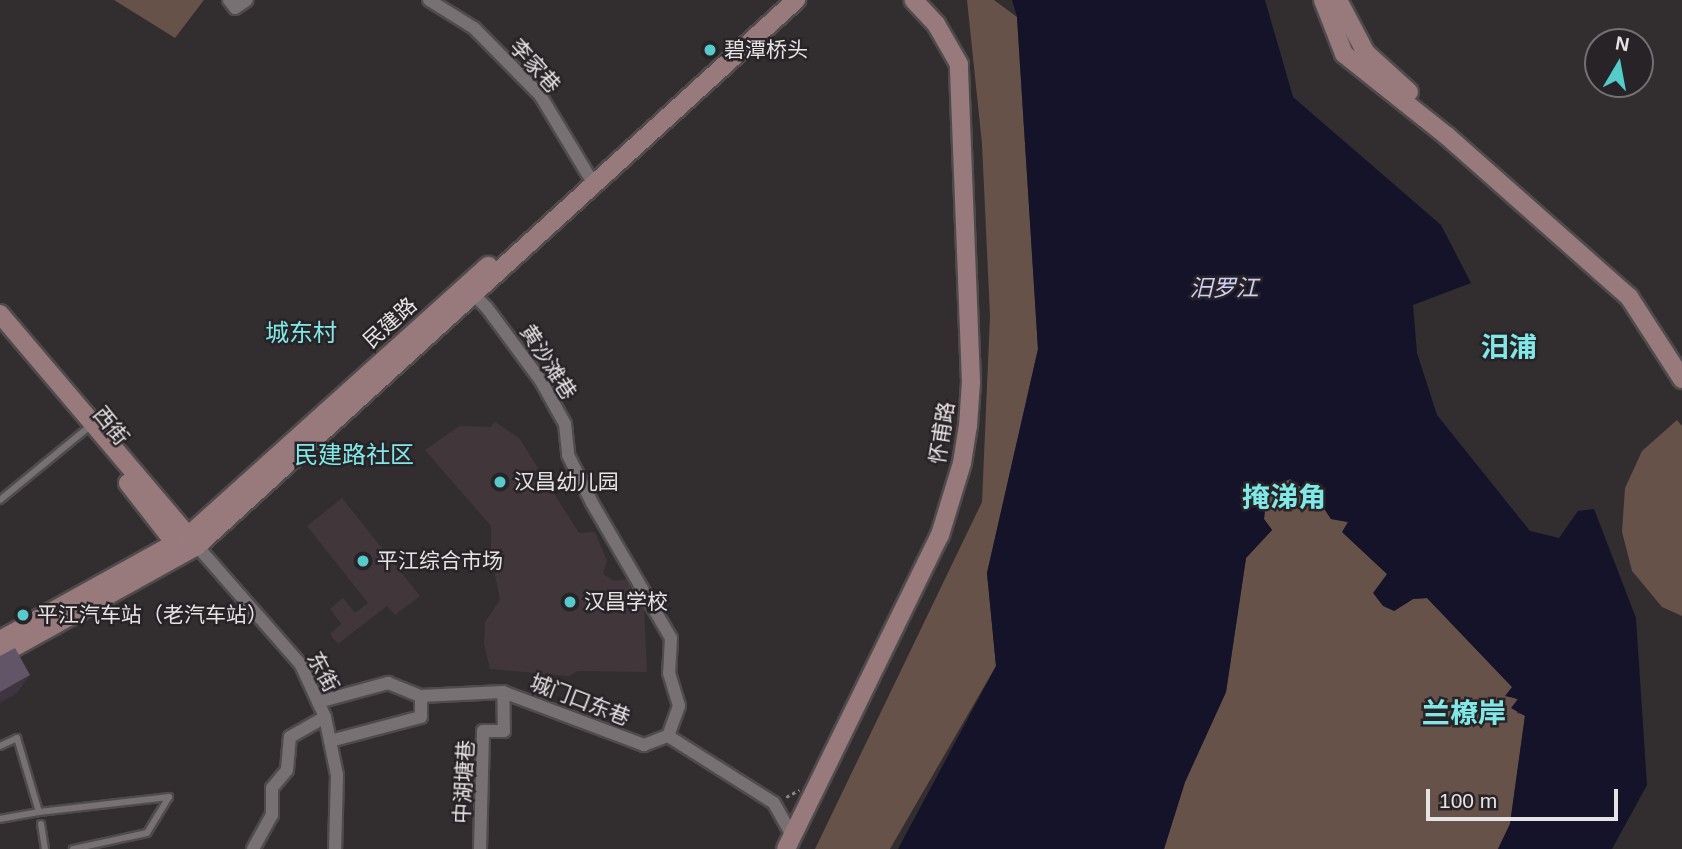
<!DOCTYPE html>
<html>
<head>
<meta charset="utf-8">
<style>
	body { margin:0 }
	#map { position:relative; width:1682px; height:849px; overflow:hidden; background:#322d2f; font-family:Helvetica,"Noto Sans SC",sans-serif }
	div>[style] { position:absolute }
	.built>* { inset:0; background:#41373b }
	.green>* { inset:0; background:#665249 }
	.water>* { inset:0; background:#151329 }
	.path>* { height:2.5px; margin-top:-1.25px; transform-origin:0; background:repeating-linear-gradient(90deg,#888486 0 3.5px,transparent 0 7px) }
	.roads { filter:drop-shadow(2px 0 #4f4b4d) drop-shadow(-2px 0 #4f4b4d) drop-shadow(0 2px #4f4b4d) drop-shadow(0 -2px #4f4b4d) }
	.lane>* { height:6px; margin:-3px; padding:0 3px; transform-origin:3px; border-radius:3px; background:#777174 }
	.street>* { height:12px; margin:-6px; padding:0 6px; transform-origin:6px; border-radius:6px; background:#777174 }
	.secondary>* { height:18px; margin:-9px; padding:0 9px; transform-origin:9px; border-radius:9px; background:#987a7d }
	.shaded-wall>* { inset:0; background:#3f3442 }
	.building>* { inset:0; background:#635568 }
	.dots>* { width:19px; height:19px; translate:-50% -50%; box-sizing:border-box; border:4px solid #282326; border-radius:50% }
	span { translate:-50% -50%; white-space:nowrap; text-align:center; line-height:1.15; -webkit-text-stroke:5px #282326; paint-order:stroke }
	.poi-label { font-size:21px; color:#e6e3e5 }
	.left { translate:0 -50%; text-align:left }
	.street-label { font-size:21px; color:#e6e3e5 }
	.water-label { font-size:23px; color:#cecef8; font-style:italic }
	.quarter-label { font-size:24px; color:#7eeae8 }
	.district-label { font-size:28px; color:#7eeae8; font-weight:700 }
	.north { position:absolute; left:1584px; top:28px; width:70px; height:70px; box-sizing:border-box; background:#282326; border:2px solid #747072; border-radius:50%; rotate:10deg; font-size:19px; font-weight:700; line-height:28px; text-align:center; color:#e6e3e5 }
	.north::after { content:''; display:block; margin:auto; width:24px; height:32px; background:#52cdcb; clip-path:polygon(50% 0,100% 100%,50% 72%,0 100%) }
	.scale { position:absolute; left:1426px; top:789px; width:192px; height:32px; box-sizing:border-box; border:4px solid #e6e3e5; border-top:0; padding-left:9px; font-size:21px; line-height:24px; white-space:nowrap; color:#e6e3e5; -webkit-text-stroke:5px #282326; paint-order:stroke }
</style>
</head>
<body>
<div id="map">
	<div class="built">
		<div style="clip-path:polygon(495px 422px,519px 438px,579px 533px,595px 532px,607px 561px,603px 574px,614px 581px,628px 579px,644px 605px,647px 672px,578px 671px,569px 676px,490px 669px,484px 644px,485px 622px,500px 600px,491px 555px,491px 526px,425px 450px,459px 426px,490px 427px)"></div>
		<div style="clip-path:polygon(342px 498px,420px 596px,395px 615px,387px 606px,338px 644px,330px 634px,341px 624px,330px 609px,343px 598px,355px 613px,368px 603px,307px 526px)"></div>
	</div>
	<div class="green">
		<div style="clip-path:polygon(114px 0,204px 0,175px 38px)"></div>
		<div style="clip-path:polygon(967px 0,994px 0,1017px 17px,1038px 349px,987px 573px,996px 666px,890px 849px,815px 849px,982px 502px,990px 316px,982px 144px)"></div>
		<div style="clip-path:polygon(1677px 420px,1682px 426px,1682px 616px,1662px 607px,1632px 571px,1622px 532px,1625px 488px,1642px 451px)"></div>
		<div style="clip-path:polygon(1290px 479px,1319px 501px,1331px 519px,1348px 522px,1343px 533px,1387px 574px,1394px 611px,1413px 599px,1427px 598px,1512px 687px,1513px 697px,1518px 700px,1517px 713px,1525px 715px,1510px 824px,1498px 849px,1164px 849px,1185px 782px,1226px 692px,1246px 558px,1272px 530px,1264px 519px,1267px 489px)"></div>
	</div>
	<div class="water">
		<div style="clip-path:polygon(1012px 0,1265px 0,1293px 97px,1441px 225px,1471px 283px,1413px 305px,1417px 353px,1437px 415px,1530px 531px,1559px 538px,1578px 511px,1594px 509px,1636px 618px,1647px 785px,1612px 849px,1498px 849px,1510px 824px,1525px 716px,1511px 708px,1518px 699px,1505px 696px,1512px 687px,1427px 598px,1413px 599px,1394px 611px,1383px 606px,1373px 593px,1387px 574px,1342px 532px,1348px 522px,1331px 519px,1319px 501px,1290px 479px,1267px 490px,1264px 519px,1272px 530px,1246px 558px,1226px 692px,1185px 782px,1164px 849px,898px 849px,996px 666px,987px 573px,1038px 349px,1017px 17px)"></div>
	</div>
	<div class="path">
		<div style="left:786px;top:797px;width:15px;rotate:-28deg"></div>
	</div>
	<div class="roads">
		<div class="lane">
			<div style="left:0;top:500px;width:117px;rotate:-39.4deg"></div>
			<div style="left:0;top:746px;width:19px;rotate:-25deg"></div>
			<div style="left:17px;top:738px;width:77px;rotate:73.4deg"></div>
			<div style="left:39px;top:812px;width:40px;rotate:170deg"></div>
			<div style="left:39px;top:812px;width:131px;rotate:-6.6deg"></div>
			<div style="left:169px;top:797px;width:42px;rotate:121.4deg"></div>
			<div style="left:147px;top:833px;width:76px;rotate:167.8deg"></div>
			<div style="left:41px;top:824px;width:25px;rotate:81deg"></div>
		</div>
		<div class="street">
			<div style="left:229px;top:0;width:10px;rotate:53deg"></div>
			<div style="left:235px;top:8px;width:14px;rotate:-34deg"></div>
			<div style="left:429px;top:0;width:53px;rotate:31.9deg"></div>
			<div style="left:474px;top:28px;width:94px;rotate:45.4deg"></div>
			<div style="left:540px;top:95px;width:97px;rotate:58.9deg"></div>
			<div style="left:468px;top:289px;width:27px;rotate:45deg"></div>
			<div style="left:487px;top:308px;width:91px;rotate:53.5deg"></div>
			<div style="left:541px;top:381px;width:49px;rotate:60.8deg"></div>
			<div style="left:565px;top:424px;width:31px;rotate:84deg"></div>
			<div style="left:568px;top:455px;width:54px;rotate:63.4deg"></div>
			<div style="left:592px;top:503px;width:156px;rotate:59.7deg"></div>
			<div style="left:671px;top:638px;width:35px;rotate:93deg"></div>
			<div style="left:669px;top:673px;width:34px;rotate:73deg"></div>
			<div style="left:679px;top:706px;width:32px;rotate:110deg"></div>
			<div style="left:197px;top:546px;width:158px;rotate:48.8deg"></div>
			<div style="left:301px;top:665px;width:57px;rotate:65.2deg"></div>
			<div style="left:325px;top:717px;width:59px;rotate:78.3deg"></div>
			<div style="left:337px;top:775px;width:74px;rotate:91.5deg"></div>
			<div style="left:318px;top:702px;width:73px;rotate:-15.2deg"></div>
			<div style="left:388px;top:683px;width:35px;rotate:22deg"></div>
			<div style="left:421px;top:696px;width:82px;rotate:-2.8deg"></div>
			<div style="left:503px;top:692px;width:151px;rotate:20.6deg"></div>
			<div style="left:644px;top:745px;width:26px;rotate:-21deg"></div>
			<div style="left:668px;top:736px;width:125px;rotate:32.3deg"></div>
			<div style="left:774px;top:803px;width:38px;rotate:61deg"></div>
			<div style="left:330px;top:741px;width:94px;rotate:-14.8deg"></div>
			<div style="left:421px;top:717px;width:21px;rotate:-90deg"></div>
			<div style="left:253px;top:849px;width:39px;rotate:-61deg"></div>
			<div style="left:272px;top:815px;width:27px;rotate:-90deg"></div>
			<div style="left:272px;top:788px;width:23px;rotate:-50deg"></div>
			<div style="left:287px;top:770px;width:33px;rotate:-85deg"></div>
			<div style="left:290px;top:737px;width:40px;rotate:-29.7deg"></div>
			<div style="left:480px;top:849px;width:118px;rotate:-88.5deg"></div>
			<div style="left:483px;top:731px;width:21px"></div>
			<div style="left:504px;top:731px;width:39px;rotate:-91deg"></div>
		</div>
		<div class="secondary">
			<div style="left:1323px;top:0;width:58px;rotate:68.7deg"></div>
			<div style="left:1344px;top:54px;width:132px;rotate:38.5deg"></div>
			<div style="left:1447px;top:136px;width:243px;rotate:41.5deg"></div>
			<div style="left:1629px;top:297px;width:98px;rotate:57.1deg"></div>
			<div style="left:1338px;top:0;width:60px;rotate:62.2deg"></div>
			<div style="left:1366px;top:53px;width:58px;rotate:42.2deg"></div>
			<div style="left:0;top:314px;width:302px;rotate:49.7deg"></div>
			<div style="left:128px;top:483px;width:88px;rotate:52deg"></div>
			<div style="left:0;top:640px;width:215px;rotate:-29deg"></div>
			<div style="left:188px;top:536px;width:404px;rotate:-42deg"></div>
			<div style="left:0;top:655px;width:225px;rotate:-29deg"></div>
			<div style="left:197px;top:546px;width:811px;rotate:-42.35deg"></div>
			<div style="left:786px;top:849px;width:350px;rotate:-63.9deg"></div>
			<div style="left:940px;top:535px;width:75px;rotate:-73deg"></div>
			<div style="left:962px;top:463px;width:37px;rotate:-81deg"></div>
			<div style="left:968px;top:426px;width:44px;rotate:-86.1deg"></div>
			<div style="left:971px;top:382px;width:318px;rotate:-92.2deg"></div>
			<div style="left:959px;top:64px;width:46px;rotate:-119.9deg"></div>
			<div style="left:936px;top:24px;width:33px;rotate:-133deg"></div>
		</div>
	</div>
	<div class="shaded-wall">
		<div style="clip-path:polygon(30px 675px,17px 693px,0 703px,0 692px)"></div>
	</div>
	<div class="building">
		<div style="clip-path:polygon(15px 648px,30px 675px,0 692px,0 656px)"></div>
	</div>
	<div class="dots">
		<div style="left:710px;top:50px;background:#52cdcb"></div>
		<div style="left:500px;top:482px;background:#52cdcb"></div>
		<div style="left:363px;top:561px;background:#52cdcb"></div>
		<div style="left:570px;top:602px;background:#52cdcb"></div>
		<div style="left:23px;top:615px;background:#52cdcb"></div>
	</div>
	<div class="poi-label">
		<span class="left" style="left:724px;top:50px">碧潭桥头</span>
		<span class="left" style="left:514px;top:482px">汉昌幼儿园</span>
		<span class="left" style="left:377px;top:561px">平江综合市场</span>
		<span class="left" style="left:584px;top:602px">汉昌学校</span>
		<span class="left" style="left:37px;top:615px">平江汽车站（老汽车站）</span>
	</div>
	<div class="street-label">
		<span style="left:535px;top:66px;rotate:48deg">李家巷</span>
		<span style="left:390px;top:323px;rotate:-42deg">民建路</span>
		<span style="left:548px;top:362px;rotate:57deg">黄沙滩巷</span>
		<span style="left:111px;top:426px;rotate:51deg">西街</span>
		<span style="left:942px;top:433px;rotate:-81deg">怀甫路</span>
		<span style="left:323px;top:672px;rotate:62deg">东街</span>
		<span style="left:580px;top:700px;rotate:21deg">城门口东巷</span>
		<span style="left:464px;top:782px;rotate:-87deg">中湖塘巷</span>
	</div>
	<div class="water-label">
		<span style="left:1224px;top:288px">汨罗江</span>
	</div>
	<div class="quarter-label">
		<span style="left:301px;top:333px">城东村</span>
		<span style="left:354px;top:455px">民建路社区</span>
	</div>
	<div class="district-label">
		<span style="left:1509px;top:348px">汨浦</span>
		<span style="left:1284px;top:498px">掩涕角</span>
		<span style="left:1464px;top:714px">兰橑岸</span>
	</div>
	<div class="north">N</div>
	<div class="scale">100 m</div>
</div>
</body>
</html>
